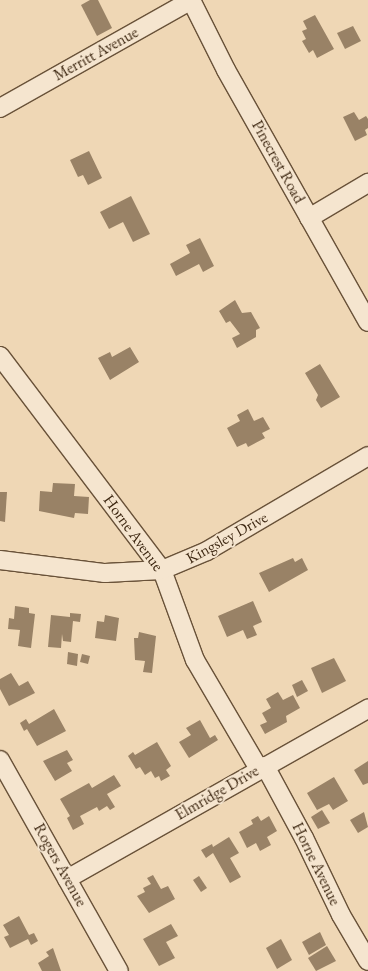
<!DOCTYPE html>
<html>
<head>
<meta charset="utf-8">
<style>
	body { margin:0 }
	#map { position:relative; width:368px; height:971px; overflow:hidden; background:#efd7b5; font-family:"EB Garamond",serif }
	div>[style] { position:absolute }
	.building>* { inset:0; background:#998266 }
	.roads { filter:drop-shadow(1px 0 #695239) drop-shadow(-1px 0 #695239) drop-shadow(0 1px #695239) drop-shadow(0 -1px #695239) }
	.minor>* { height:18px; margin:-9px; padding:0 9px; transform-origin:9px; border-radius:9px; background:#f5e5cf }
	span { translate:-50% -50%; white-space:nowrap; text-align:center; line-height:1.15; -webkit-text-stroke:4px #f5e5cf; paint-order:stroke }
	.street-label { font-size:16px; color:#3c2610 }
</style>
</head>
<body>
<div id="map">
	<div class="building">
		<div style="clip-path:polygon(90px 0,98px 0,112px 28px,97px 36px,81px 5px)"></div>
		<div style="clip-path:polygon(315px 15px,334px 49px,317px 58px,313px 50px,309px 53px,302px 41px,306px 39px,302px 31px,307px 29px,303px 21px)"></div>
		<div style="clip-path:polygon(353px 26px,361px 41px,345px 49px,337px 33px)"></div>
		<div style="clip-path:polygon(354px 112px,359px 120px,366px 116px,368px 119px,368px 128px,365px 130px,367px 135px,355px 141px,343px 117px)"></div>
		<div style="clip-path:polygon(89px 151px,102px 178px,88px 185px,83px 175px,78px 177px,70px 160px)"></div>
		<div style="clip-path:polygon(131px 196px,150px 234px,133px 242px,123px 222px,109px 229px,100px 212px)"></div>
		<div style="clip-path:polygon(200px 238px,214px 266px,203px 272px,199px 264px,176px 276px,170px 264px,190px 253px,186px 245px)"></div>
		<div style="clip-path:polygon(235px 300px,242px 313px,251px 312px,260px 328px,256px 330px,256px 337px,237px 348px,232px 338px,240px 334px,230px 321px,226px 323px,219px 311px)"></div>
		<div style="clip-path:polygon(130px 347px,139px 362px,110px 380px,98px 358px,110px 352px,112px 357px)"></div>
		<div style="clip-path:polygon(320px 364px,340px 397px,321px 408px,316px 400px,318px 395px,305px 373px)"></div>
		<div style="clip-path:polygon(248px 409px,254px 421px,263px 417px,270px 429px,262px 433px,265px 438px,248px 447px,246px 443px,237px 447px,227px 428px,240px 421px,237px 415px)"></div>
		<div style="clip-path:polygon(53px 483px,75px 484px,74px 496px,89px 497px,88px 514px,75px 513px,74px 518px,39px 511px,40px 491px,52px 492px)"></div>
		<div style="clip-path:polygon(0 492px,7px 492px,5px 522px,0 521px)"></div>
		<div style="clip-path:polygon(293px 558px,295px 562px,302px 558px,308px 570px,269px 592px,259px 573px)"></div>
		<div style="clip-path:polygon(253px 601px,262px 622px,253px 626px,257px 635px,247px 639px,243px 630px,227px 637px,218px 616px)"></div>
		<div style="clip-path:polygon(15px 606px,29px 608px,29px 613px,35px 614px,31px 648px,18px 646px,20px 630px,8px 629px,9px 618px,14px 619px)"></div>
		<div style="clip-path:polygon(70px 613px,81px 614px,80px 622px,73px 621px,71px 642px,63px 641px,62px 634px,61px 648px,48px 647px,51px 615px,70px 617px)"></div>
		<div style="clip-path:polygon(105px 615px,119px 618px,116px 641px,95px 638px,97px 621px,104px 622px)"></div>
		<div style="clip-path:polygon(139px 632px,156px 636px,152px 673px,143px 672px,145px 661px,135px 660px,134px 638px,138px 638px)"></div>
		<div style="clip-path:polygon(68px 652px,78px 654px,77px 666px,67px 664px)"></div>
		<div style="clip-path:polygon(82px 654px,90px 656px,88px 664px,80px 662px)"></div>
		<div style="clip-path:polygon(334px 658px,346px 681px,322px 693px,311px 668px)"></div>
		<div style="clip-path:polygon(11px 673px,19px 686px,28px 681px,35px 693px,9px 706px,0 689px,0 679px)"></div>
		<div style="clip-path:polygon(302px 680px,308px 691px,297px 697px,292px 685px)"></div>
		<div style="clip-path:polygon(278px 692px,283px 700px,293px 695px,300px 708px,286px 716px,287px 722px,265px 734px,260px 725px,267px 722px,262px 713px,271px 708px,266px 699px)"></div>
		<div style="clip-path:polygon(54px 709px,66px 731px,37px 746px,27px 729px,24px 731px,20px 723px,26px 719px,29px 724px)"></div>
		<div style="clip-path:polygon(200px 720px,210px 738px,215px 735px,218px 740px,189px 758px,179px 742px,191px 735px,186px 728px)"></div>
		<div style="clip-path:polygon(157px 742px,171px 766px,166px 770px,170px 776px,161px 781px,159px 776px,155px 778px,151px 771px,145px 775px,140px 767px,136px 769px,128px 756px,133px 752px,135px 755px)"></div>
		<div style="clip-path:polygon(67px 750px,73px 760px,67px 763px,72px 771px,55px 781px,43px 761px)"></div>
		<div style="clip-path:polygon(368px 761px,368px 783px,363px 785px,354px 770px)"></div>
		<div style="clip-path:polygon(114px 775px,121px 786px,107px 794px,115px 807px,110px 810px,107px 806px,99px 811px,97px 807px,80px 816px,84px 824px,73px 830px,67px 818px,70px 816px,60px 799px,89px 783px,92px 788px)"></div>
		<div style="clip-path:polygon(334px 777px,348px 801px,333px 810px,329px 804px,317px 810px,307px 793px)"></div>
		<div style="clip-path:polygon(322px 810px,330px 823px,318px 829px,311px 817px)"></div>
		<div style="clip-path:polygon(364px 812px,368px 827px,358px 833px,350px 820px)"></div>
		<div style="clip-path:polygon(258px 816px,261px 821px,269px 816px,277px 831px,267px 837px,271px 845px,260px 851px,256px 843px,247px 848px,239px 832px,253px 824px,251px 820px)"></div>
		<div style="clip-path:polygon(229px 837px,239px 853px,230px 858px,241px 877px,230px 883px,213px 853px,206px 858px,201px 850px,212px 844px,213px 847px)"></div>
		<div style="clip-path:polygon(153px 875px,161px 889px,168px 886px,175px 899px,149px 913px,137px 896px,145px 892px,143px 888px,151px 884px,147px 878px)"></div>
		<div style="clip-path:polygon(199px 876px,207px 888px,201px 892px,193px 880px)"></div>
		<div style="clip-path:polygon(19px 916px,29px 935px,34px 933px,38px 941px,31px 945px,28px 939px,10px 948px,4px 937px,9px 935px,3px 925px)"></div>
		<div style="clip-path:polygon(171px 924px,178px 936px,166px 942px,175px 958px,159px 966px,143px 939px)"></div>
		<div style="clip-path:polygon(320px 932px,326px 945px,309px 955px,302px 942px)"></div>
		<div style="clip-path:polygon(281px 939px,292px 960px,277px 969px,266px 948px)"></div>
		<div style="clip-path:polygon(327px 946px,336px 961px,316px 971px,308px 958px)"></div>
		<div style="clip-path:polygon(53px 948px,61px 971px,42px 971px,38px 963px,49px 956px,46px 952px)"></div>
	</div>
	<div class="roads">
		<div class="minor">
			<div style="left:191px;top:0;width:78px;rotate:63.4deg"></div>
			<div style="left:226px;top:70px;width:289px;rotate:60.6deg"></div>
			<div style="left:0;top:108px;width:220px;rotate:-29.4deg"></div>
			<div style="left:309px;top:218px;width:69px;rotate:-30.7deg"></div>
			<div style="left:0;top:356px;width:268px;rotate:52.9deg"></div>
			<div style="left:162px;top:570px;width:96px;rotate:69.9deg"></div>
			<div style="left:195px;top:660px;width:126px;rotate:59.6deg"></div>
			<div style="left:0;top:560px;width:106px;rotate:7.1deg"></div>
			<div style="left:105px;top:573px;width:57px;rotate:-3deg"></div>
			<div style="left:162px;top:570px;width:49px;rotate:-22.9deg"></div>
			<div style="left:207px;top:551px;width:187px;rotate:-30.5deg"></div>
			<div style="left:0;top:760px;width:242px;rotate:60.6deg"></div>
			<div style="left:265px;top:766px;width:82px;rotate:61.6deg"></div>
			<div style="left:304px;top:838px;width:85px;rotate:64.3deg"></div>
			<div style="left:341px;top:915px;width:53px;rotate:59.6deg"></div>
			<div style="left:67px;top:879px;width:346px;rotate:-29.5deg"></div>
		</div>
	</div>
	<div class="street-label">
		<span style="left:96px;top:54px;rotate:-29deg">Merritt Avenue</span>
		<span style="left:278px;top:162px;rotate:61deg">Pinecrest Road</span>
		<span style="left:133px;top:533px;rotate:54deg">Horne Avenue</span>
		<span style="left:227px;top:538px;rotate:-29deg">Kingsley Drive</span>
		<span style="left:217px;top:793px;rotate:-30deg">Elmridge Drive</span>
		<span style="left:316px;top:864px;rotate:64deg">Horne Avenue</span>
		<span style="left:60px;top:865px;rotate:61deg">Rogers Avenue</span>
	</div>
</div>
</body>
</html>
